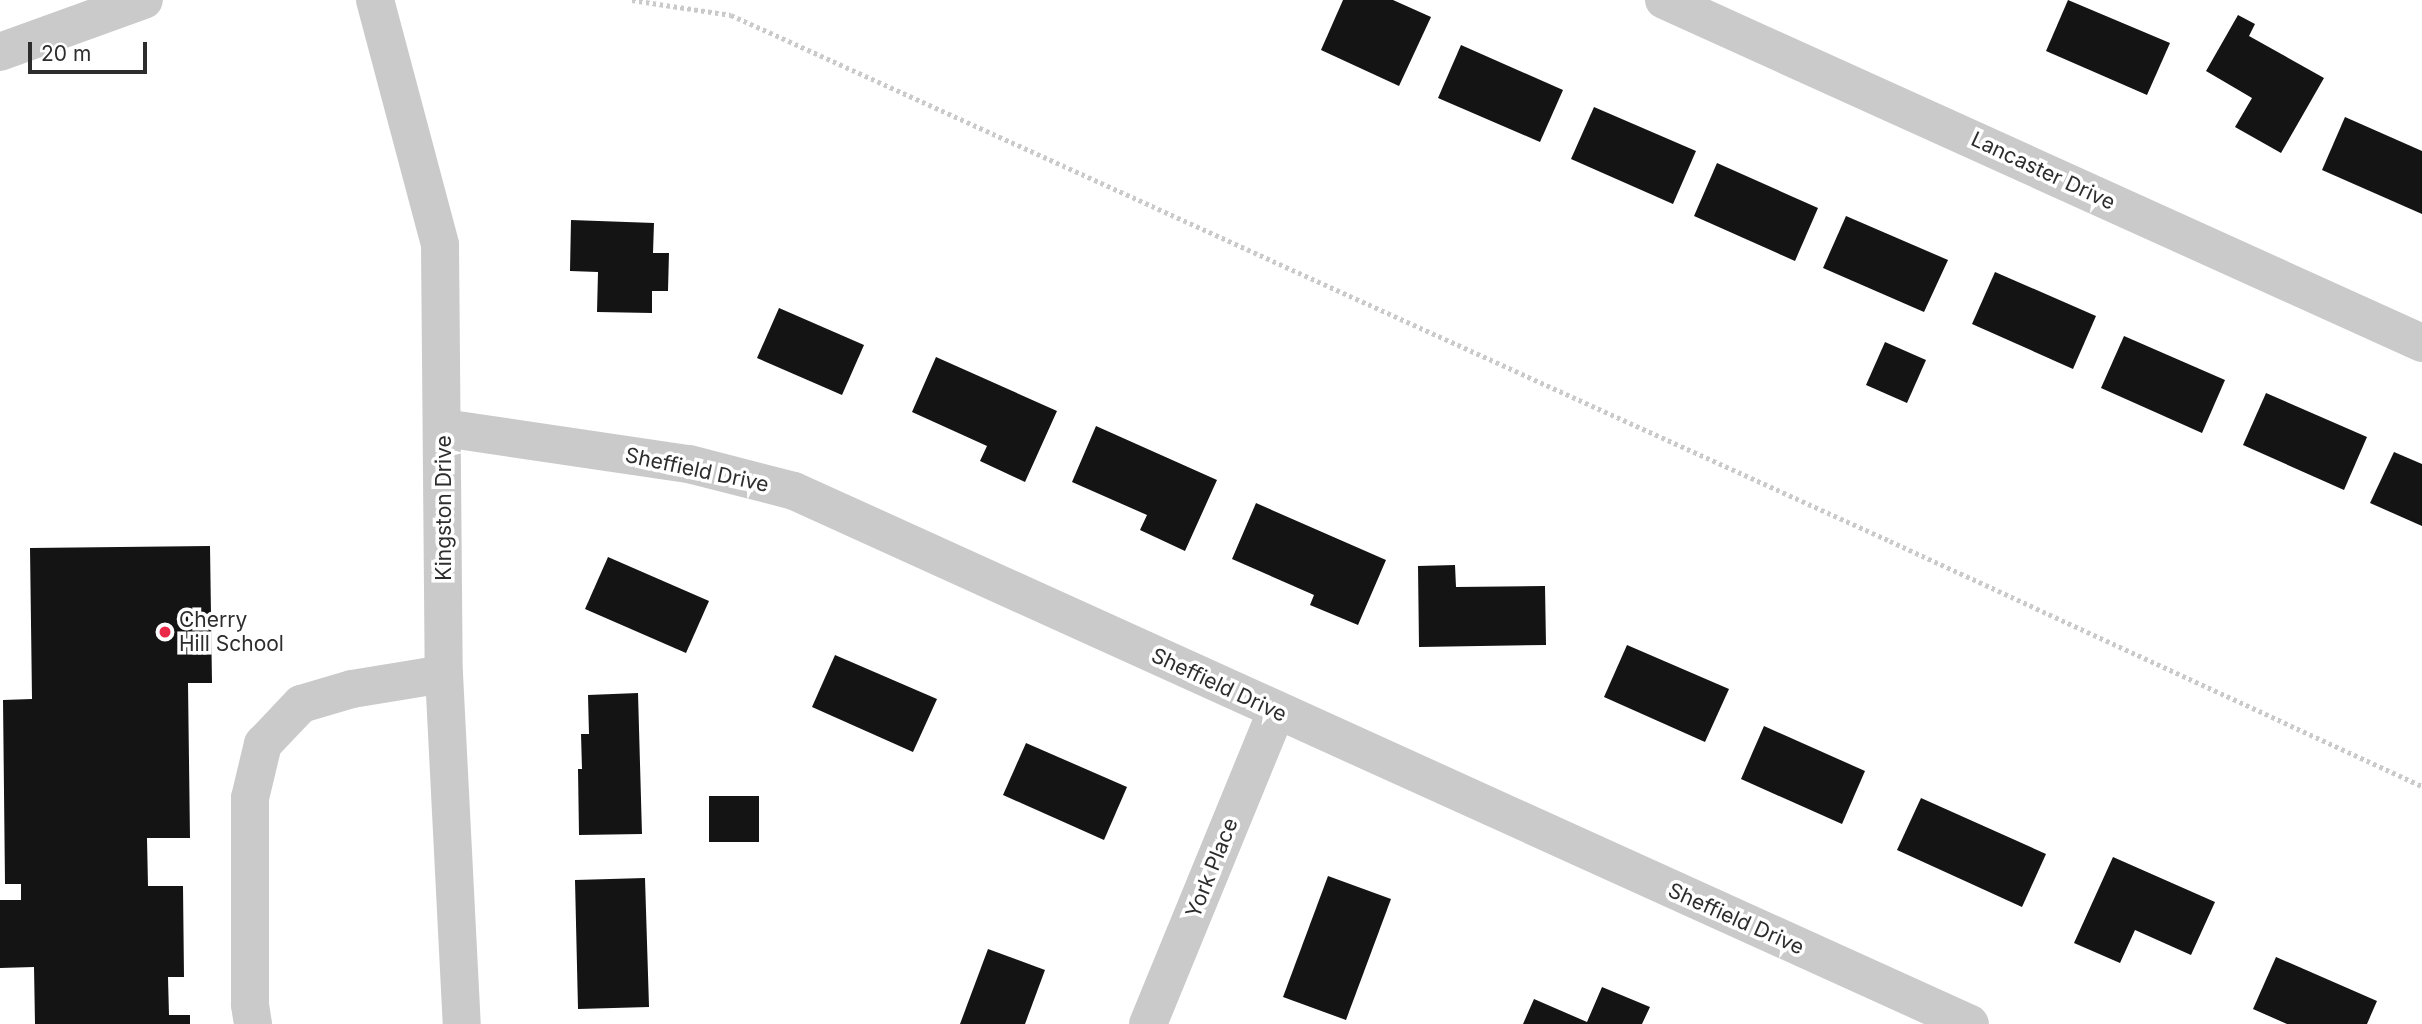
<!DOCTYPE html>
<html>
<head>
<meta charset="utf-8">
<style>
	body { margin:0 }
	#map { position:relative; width:2422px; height:1024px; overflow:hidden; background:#fff; font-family:Inter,sans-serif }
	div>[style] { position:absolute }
	.building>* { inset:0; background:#141414 }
	.path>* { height:4.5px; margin-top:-2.25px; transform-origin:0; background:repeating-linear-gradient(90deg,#cacaca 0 3.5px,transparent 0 7px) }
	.minor>* { height:38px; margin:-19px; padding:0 19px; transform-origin:19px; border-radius:19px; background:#cacaca }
	.dots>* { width:19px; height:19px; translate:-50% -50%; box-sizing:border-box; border:4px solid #fff; border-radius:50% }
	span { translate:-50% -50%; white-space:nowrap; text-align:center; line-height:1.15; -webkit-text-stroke:7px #fff; paint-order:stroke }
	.street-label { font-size:21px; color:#2d2d2d }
	.poi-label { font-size:21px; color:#2d2d2d }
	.left { translate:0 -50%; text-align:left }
	.scale { position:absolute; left:28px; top:42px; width:119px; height:32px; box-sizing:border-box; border:4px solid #2d2d2d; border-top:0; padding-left:9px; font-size:21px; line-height:24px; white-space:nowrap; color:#2d2d2d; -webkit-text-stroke:5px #fff; paint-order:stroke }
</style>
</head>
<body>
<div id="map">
	<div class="building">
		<div style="clip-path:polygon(1343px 0,1393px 0,1431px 17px,1399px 86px,1321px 50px)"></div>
		<div style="clip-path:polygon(2068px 0,2170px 43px,2147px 95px,2046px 51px)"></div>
		<div style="clip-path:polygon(2238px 15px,2255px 24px,2249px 36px,2324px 78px,2281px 153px,2235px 127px,2252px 98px,2206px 71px)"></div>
		<div style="clip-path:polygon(1461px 45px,1563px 90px,1540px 142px,1438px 98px)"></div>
		<div style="clip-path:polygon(1594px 107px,1696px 151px,1673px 204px,1571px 159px)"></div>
		<div style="clip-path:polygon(2345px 117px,2422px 151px,2422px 214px,2322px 170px)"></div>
		<div style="clip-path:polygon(1717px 163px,1818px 208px,1795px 261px,1694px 216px)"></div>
		<div style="clip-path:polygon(1846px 216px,1948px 260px,1924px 312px,1823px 268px)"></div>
		<div style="clip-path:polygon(571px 220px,654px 223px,653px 253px,669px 253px,668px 291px,652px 291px,652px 313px,597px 312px,598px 272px,570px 271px)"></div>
		<div style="clip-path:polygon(1995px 272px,2096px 316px,2073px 369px,1972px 324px)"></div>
		<div style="clip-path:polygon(779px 308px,864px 345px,842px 395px,757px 358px)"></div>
		<div style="clip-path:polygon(2124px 336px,2225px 380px,2202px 433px,2101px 388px)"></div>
		<div style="clip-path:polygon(1885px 342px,1926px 360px,1907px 403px,1866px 385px)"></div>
		<div style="clip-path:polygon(936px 357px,1057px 411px,1025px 482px,980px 461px,987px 446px,912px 412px)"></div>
		<div style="clip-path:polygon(2266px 393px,2367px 437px,2344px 490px,2243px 445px)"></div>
		<div style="clip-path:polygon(1096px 426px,1217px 480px,1185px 551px,1140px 530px,1147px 515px,1072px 482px)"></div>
		<div style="clip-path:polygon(2394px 452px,2422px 464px,2422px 526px,2370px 503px)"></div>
		<div style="clip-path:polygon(1256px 503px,1386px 560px,1358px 625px,1310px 605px,1314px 595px,1232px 559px)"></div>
		<div style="clip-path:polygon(210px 546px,212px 683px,188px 683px,190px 838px,147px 838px,148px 886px,183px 886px,184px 977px,168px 977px,169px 1015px,190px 1015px,190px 1024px,35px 1024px,34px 967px,0 968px,0 900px,21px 900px,21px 884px,5px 884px,3px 700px,32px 699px,30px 548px)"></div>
		<div style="clip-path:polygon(608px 557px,709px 601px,686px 653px,585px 609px)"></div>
		<div style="clip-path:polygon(1455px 565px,1456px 587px,1545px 586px,1546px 645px,1419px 647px,1418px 566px)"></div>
		<div style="clip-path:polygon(1627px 645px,1729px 689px,1705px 742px,1604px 697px)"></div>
		<div style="clip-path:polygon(835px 655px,937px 699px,913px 752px,812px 707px)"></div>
		<div style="clip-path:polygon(638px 693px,642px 834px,579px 835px,578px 769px,582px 769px,581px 734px,589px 734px,588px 695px)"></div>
		<div style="clip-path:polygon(1764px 726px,1865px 771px,1842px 824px,1741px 779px)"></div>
		<div style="clip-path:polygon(1026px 743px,1127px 787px,1104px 840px,1003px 795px)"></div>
		<div style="clip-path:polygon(709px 796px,759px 796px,759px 842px,709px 842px)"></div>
		<div style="clip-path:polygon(1921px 798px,2046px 854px,2022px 907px,1897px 850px)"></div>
		<div style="clip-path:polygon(2113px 857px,2215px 902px,2191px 955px,2135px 930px,2120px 963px,2074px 943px)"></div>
		<div style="clip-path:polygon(1328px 876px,1391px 899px,1346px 1020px,1283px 997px)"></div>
		<div style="clip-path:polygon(645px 878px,649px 1007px,578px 1009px,575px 880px)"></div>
		<div style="clip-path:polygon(988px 949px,1045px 970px,1025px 1024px,960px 1024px)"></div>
		<div style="clip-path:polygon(2276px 957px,2377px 1001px,2367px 1024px,2287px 1024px,2253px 1009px)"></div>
		<div style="clip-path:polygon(1602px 987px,1650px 1007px,1642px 1024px,1523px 1024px,1534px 999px,1587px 1022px)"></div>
	</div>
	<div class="path">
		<div style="left:632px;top:0;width:100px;rotate:8.6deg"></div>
		<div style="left:731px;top:15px;width:1273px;rotate:24.41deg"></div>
		<div style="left:1890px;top:541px;width:586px;rotate:24.73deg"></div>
	</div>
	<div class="minor">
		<div style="left:375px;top:0;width:253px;rotate:75.1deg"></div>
		<div style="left:440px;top:245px;width:429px;rotate:89.5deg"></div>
		<div style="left:444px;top:674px;width:350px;rotate:87.1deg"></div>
		<div style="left:1664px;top:0;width:832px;rotate:24.35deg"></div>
		<div style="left:0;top:52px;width:153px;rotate:-19.9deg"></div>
		<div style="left:444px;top:428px;width:248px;rotate:8.4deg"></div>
		<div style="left:689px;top:464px;width:108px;rotate:14.4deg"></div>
		<div style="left:794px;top:491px;width:1291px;rotate:24.38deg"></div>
		<div style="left:253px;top:1024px;width:20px;rotate:-99deg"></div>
		<div style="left:250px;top:1004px;width:206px;rotate:-90deg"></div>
		<div style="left:250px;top:798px;width:56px;rotate:-76.5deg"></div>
		<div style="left:263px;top:744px;width:55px;rotate:-46.5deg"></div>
		<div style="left:301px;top:704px;width:53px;rotate:-16.4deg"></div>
		<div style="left:352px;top:689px;width:93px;rotate:-9.3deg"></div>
		<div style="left:1148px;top:1024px;width:337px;rotate:-67.7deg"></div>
	</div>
	<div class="dots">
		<div style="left:165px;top:632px;background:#ea2949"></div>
	</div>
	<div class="street-label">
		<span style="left:2043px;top:171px;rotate:25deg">Lancaster Drive</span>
		<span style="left:697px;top:470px;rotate:12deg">Sheffield Drive</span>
		<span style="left:444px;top:508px;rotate:-90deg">Kingston Drive</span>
		<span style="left:1219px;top:685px;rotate:25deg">Sheffield Drive</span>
		<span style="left:1212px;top:868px;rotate:-68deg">York Place</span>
		<span style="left:1736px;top:919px;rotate:24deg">Sheffield Drive</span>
	</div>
	<div class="poi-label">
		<span class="left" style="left:179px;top:632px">Cherry<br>Hill School</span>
	</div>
	<div class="scale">20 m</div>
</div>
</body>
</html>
